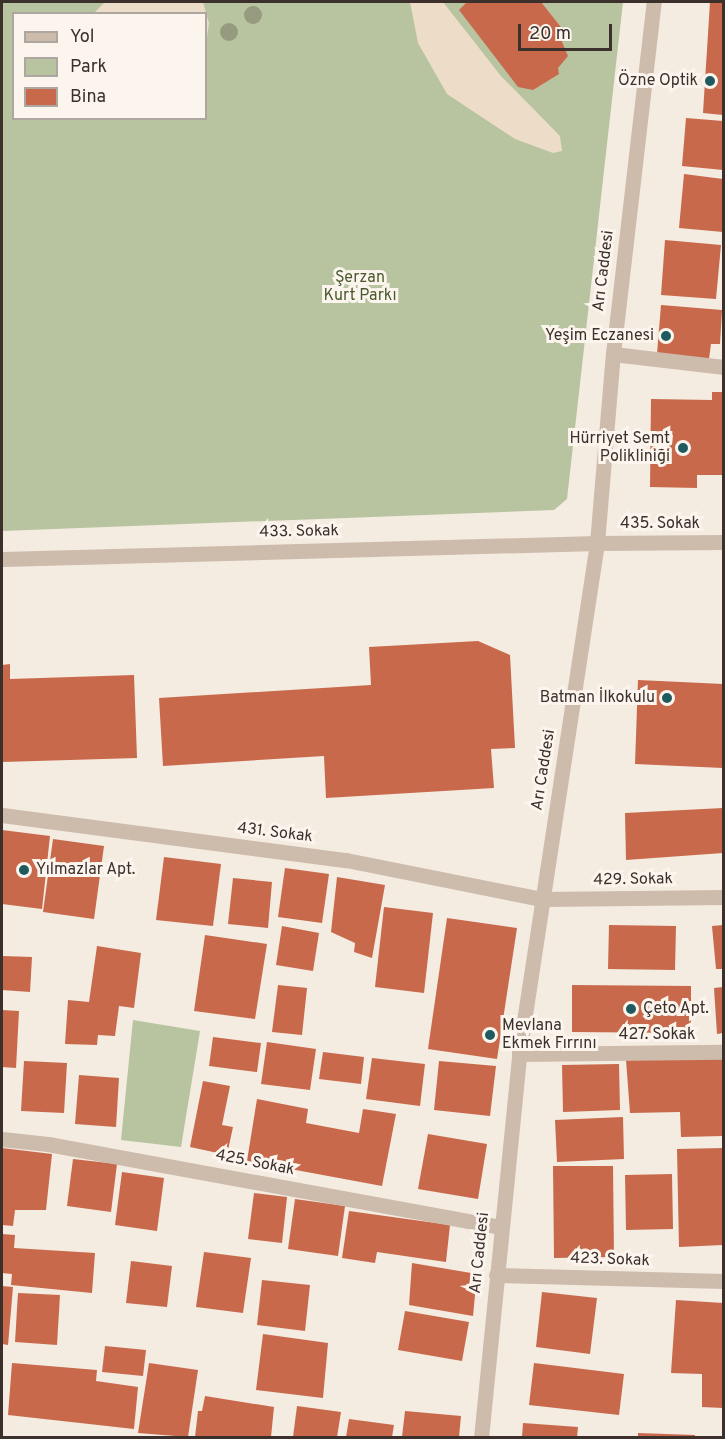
<!DOCTYPE html>
<html>
<head>
<meta charset="utf-8">
<style>
	body { margin:0 }
	#map { position:relative; width:725px; height:1439px; overflow:hidden; background:#f4ebe1; font-family:Overpass,sans-serif }
	div>[style] { position:absolute }
	.green>* { inset:0; background:#b8c4a0 }
	.plaza>* { inset:0; background:#ecdcc8 }
	.building>* { inset:0; background:#c8694b }
	.minor>* { height:15px; margin:-7.5px; padding:0 7.5px; transform-origin:7.5px; border-radius:7.5px; background:#cdbbac }
	.trees>* { width:18px; height:18px; margin:-9px; border-radius:50%; background:#969b7f }
	.dots>* { width:16px; height:16px; translate:-50% -50%; box-sizing:border-box; border:3px solid #fbf5ee; border-radius:50% }
	span { translate:-50% -50%; white-space:nowrap; text-align:center; line-height:1.15; -webkit-text-stroke:6px #fbf5ee; paint-order:stroke }
	.poi-label { font-size:16px; color:#3b302b }
	.right { translate:-100% -50%; text-align:right }
	.left { translate:0 -50%; text-align:left }
	.street-label { font-size:16px; color:#3b302b }
	.park-label { font-size:16px; color:#4a5a2e }
	.frame { position:absolute; inset:0; border:3px solid #3b302b; pointer-events:none }
	.legend { position:absolute; left:12px; top:12px; width:195px; height:108px; box-sizing:border-box; background:#fbf5ee; border:2px solid #aea6a0; margin:0; padding:8px 10px; list-style:none; font-size:18px; color:#3b302b }
	.legend li { display:flex; align-items:center; gap:12px; height:30px }
	.legend b { width:30px; border:2px solid #aea6a0 }
	.scale { position:absolute; left:518px; top:24px; width:94px; height:27px; box-sizing:border-box; border:3px solid #3b302b; border-top:0; padding-left:8px; font-size:18px; line-height:21px; white-space:nowrap; color:#3b302b; -webkit-text-stroke:4px #fbf5ee; paint-order:stroke }
</style>
</head>
<body>
<div id="map">
	<div class="green">
		<div style="clip-path:polygon(evenodd,2px 2px,623px 2px,567px 499px,554px 510px,2px 531px,2px 2px,14px 14px,206px 14px,206px 118px,14px 118px,14px 14px)"></div>
		<div style="clip-path:polygon(133px 1020px,200px 1031px,181px 1147px,121px 1140px)"></div>
	</div>
	<div class="plaza">
		<div style="clip-path:polygon(105px 2px,203px 2px,209px 23px,206px 44px,206px 14px,94px 13px)"></div>
		<div style="clip-path:polygon(410px 2px,443px 2px,501px 76px,560px 136px,562px 151px,553px 153px,515px 139px,447px 94px,418px 43px)"></div>
	</div>
	<div class="building">
		<div style="clip-path:polygon(467px 2px,541px 2px,564px 31px,562px 42px,568px 56px,558px 68px,559px 74px,533px 90px,518px 87px,459px 10px)"></div>
		<div style="clip-path:polygon(710px 2px,723px 2px,723px 115px,703px 113px)"></div>
		<div style="clip-path:polygon(686px 118px,723px 121px,723px 170px,682px 166px)"></div>
		<div style="clip-path:polygon(684px 174px,723px 179px,723px 232px,679px 228px)"></div>
		<div style="clip-path:polygon(665px 240px,721px 245px,716px 299px,661px 295px)"></div>
		<div style="clip-path:polygon(661px 305px,722px 310px,720px 344px,711px 344px,709px 359px,657px 354px)"></div>
		<div style="clip-path:polygon(712px 392px,723px 392px,723px 475px,697px 475px,697px 488px,650px 487px,651px 399px,712px 400px)"></div>
		<div style="clip-path:polygon(478px 641px,510px 655px,515px 748px,491px 749px,494px 788px,326px 798px,324px 756px,163px 766px,159px 698px,371px 685px,369px 647px)"></div>
		<div style="clip-path:polygon(10px 664px,10px 679px,134px 675px,137px 758px,2px 762px,2px 665px)"></div>
		<div style="clip-path:polygon(638px 680px,723px 684px,723px 768px,635px 764px)"></div>
		<div style="clip-path:polygon(723px 808px,723px 853px,626px 860px,625px 813px)"></div>
		<div style="clip-path:polygon(2px 830px,50px 836px,42px 909px,2px 904px)"></div>
		<div style="clip-path:polygon(53px 839px,104px 846px,94px 919px,43px 912px)"></div>
		<div style="clip-path:polygon(164px 857px,221px 864px,213px 926px,156px 920px)"></div>
		<div style="clip-path:polygon(285px 868px,329px 874px,322px 923px,278px 917px)"></div>
		<div style="clip-path:polygon(337px 877px,385px 885px,372px 958px,354px 952px,355px 943px,331px 932px)"></div>
		<div style="clip-path:polygon(233px 878px,272px 882px,268px 928px,228px 924px)"></div>
		<div style="clip-path:polygon(384px 907px,433px 913px,424px 993px,375px 987px)"></div>
		<div style="clip-path:polygon(447px 918px,517px 928px,497px 1059px,428px 1049px)"></div>
		<div style="clip-path:polygon(609px 925px,676px 926px,675px 970px,608px 969px)"></div>
		<div style="clip-path:polygon(723px 925px,723px 969px,716px 969px,712px 926px)"></div>
		<div style="clip-path:polygon(282px 926px,319px 933px,313px 971px,276px 965px)"></div>
		<div style="clip-path:polygon(205px 935px,267px 944px,255px 1019px,194px 1011px)"></div>
		<div style="clip-path:polygon(97px 946px,141px 953px,134px 1008px,119px 1006px,115px 1036px,98px 1035px,97px 1045px,65px 1044px,68px 1000px,89px 1002px)"></div>
		<div style="clip-path:polygon(2px 956px,32px 957px,30px 992px,2px 990px)"></div>
		<div style="clip-path:polygon(278px 985px,307px 988px,302px 1035px,272px 1032px)"></div>
		<div style="clip-path:polygon(572px 985px,691px 986px,691px 1033px,572px 1032px)"></div>
		<div style="clip-path:polygon(723px 987px,723px 1033px,717px 1034px,714px 988px)"></div>
		<div style="clip-path:polygon(2px 1010px,19px 1011px,16px 1068px,2px 1067px)"></div>
		<div style="clip-path:polygon(213px 1037px,261px 1043px,257px 1072px,209px 1066px)"></div>
		<div style="clip-path:polygon(267px 1042px,316px 1049px,310px 1090px,261px 1084px)"></div>
		<div style="clip-path:polygon(323px 1052px,364px 1057px,361px 1084px,319px 1079px)"></div>
		<div style="clip-path:polygon(723px 1057px,723px 1136px,681px 1137px,680px 1112px,630px 1113px,626px 1060px)"></div>
		<div style="clip-path:polygon(372px 1058px,425px 1064px,420px 1106px,366px 1099px)"></div>
		<div style="clip-path:polygon(24px 1061px,67px 1063px,64px 1113px,21px 1111px)"></div>
		<div style="clip-path:polygon(439px 1061px,496px 1066px,490px 1116px,434px 1110px)"></div>
		<div style="clip-path:polygon(619px 1064px,620px 1110px,563px 1112px,562px 1065px)"></div>
		<div style="clip-path:polygon(79px 1075px,119px 1078px,116px 1127px,75px 1124px)"></div>
		<div style="clip-path:polygon(203px 1081px,230px 1086px,222px 1125px,233px 1127px,227px 1155px,190px 1147px)"></div>
		<div style="clip-path:polygon(257px 1099px,308px 1109px,306px 1123px,359px 1133px,363px 1109px,396px 1114px,382px 1186px,247px 1161px)"></div>
		<div style="clip-path:polygon(623px 1117px,624px 1159px,557px 1162px,555px 1120px)"></div>
		<div style="clip-path:polygon(428px 1134px,487px 1144px,478px 1199px,418px 1189px)"></div>
		<div style="clip-path:polygon(2px 1148px,52px 1154px,46px 1210px,15px 1210px,13px 1226px,2px 1225px)"></div>
		<div style="clip-path:polygon(723px 1148px,723px 1245px,679px 1247px,677px 1149px)"></div>
		<div style="clip-path:polygon(73px 1159px,117px 1164px,111px 1212px,67px 1206px)"></div>
		<div style="clip-path:polygon(553px 1166px,613px 1166px,614px 1257px,554px 1258px)"></div>
		<div style="clip-path:polygon(122px 1172px,164px 1178px,157px 1231px,115px 1225px)"></div>
		<div style="clip-path:polygon(672px 1174px,673px 1229px,626px 1230px,625px 1175px)"></div>
		<div style="clip-path:polygon(254px 1193px,287px 1197px,282px 1243px,248px 1239px)"></div>
		<div style="clip-path:polygon(295px 1199px,345px 1206px,338px 1256px,288px 1249px)"></div>
		<div style="clip-path:polygon(349px 1211px,450px 1225px,446px 1262px,377px 1252px,375px 1263px,342px 1258px)"></div>
		<div style="clip-path:polygon(2px 1234px,15px 1235px,14px 1248px,95px 1253px,92px 1293px,11px 1285px,12px 1274px,2px 1273px)"></div>
		<div style="clip-path:polygon(204px 1252px,251px 1258px,243px 1313px,196px 1307px)"></div>
		<div style="clip-path:polygon(131px 1261px,172px 1266px,167px 1307px,126px 1303px)"></div>
		<div style="clip-path:polygon(412px 1263px,477px 1274px,473px 1316px,409px 1305px)"></div>
		<div style="clip-path:polygon(262px 1280px,310px 1285px,305px 1331px,257px 1325px)"></div>
		<div style="clip-path:polygon(2px 1286px,13px 1287px,8px 1345px,2px 1344px)"></div>
		<div style="clip-path:polygon(542px 1292px,597px 1298px,590px 1354px,536px 1347px)"></div>
		<div style="clip-path:polygon(18px 1293px,60px 1295px,57px 1345px,15px 1342px)"></div>
		<div style="clip-path:polygon(676px 1300px,723px 1303px,723px 1408px,702px 1407px,702px 1374px,671px 1373px)"></div>
		<div style="clip-path:polygon(405px 1311px,469px 1322px,462px 1361px,398px 1350px)"></div>
		<div style="clip-path:polygon(263px 1334px,328px 1343px,323px 1398px,256px 1390px)"></div>
		<div style="clip-path:polygon(105px 1346px,146px 1350px,143px 1376px,102px 1372px)"></div>
		<div style="clip-path:polygon(12px 1363px,97px 1370px,96px 1381px,138px 1387px,134px 1429px,8px 1415px)"></div>
		<div style="clip-path:polygon(149px 1363px,198px 1370px,188px 1437px,138px 1433px)"></div>
		<div style="clip-path:polygon(534px 1363px,624px 1374px,619px 1415px,529px 1405px)"></div>
		<div style="clip-path:polygon(205px 1396px,274px 1407px,271px 1437px,195px 1437px,198px 1411px,202px 1411px)"></div>
		<div style="clip-path:polygon(297px 1406px,341px 1412px,337px 1437px,293px 1437px)"></div>
		<div style="clip-path:polygon(405px 1411px,461px 1416px,459px 1437px,402px 1437px)"></div>
		<div style="clip-path:polygon(349px 1419px,394px 1425px,392px 1437px,346px 1437px)"></div>
		<div style="clip-path:polygon(523px 1423px,578px 1427px,577px 1437px,522px 1437px)"></div>
		<div style="clip-path:polygon(638px 1433px,695px 1435px,695px 1437px,638px 1437px)"></div>
	</div>
	<div class="minor">
		<div style="left:613px;top:354px;width:112px;rotate:6.7deg"></div>
		<div style="left:2px;top:559px;width:595px;rotate:-1.54deg"></div>
		<div style="left:597px;top:543px;width:127px;rotate:-0.5deg"></div>
		<div style="left:2px;top:815px;width:347px;rotate:7.5deg"></div>
		<div style="left:346px;top:860px;width:200px;rotate:11.3deg"></div>
		<div style="left:542px;top:899px;width:182px;rotate:-0.6deg"></div>
		<div style="left:519px;top:1054px;width:205px;rotate:-0.6deg"></div>
		<div style="left:2px;top:1139px;width:46px;rotate:6.2deg"></div>
		<div style="left:48px;top:1144px;width:461px;rotate:10.4deg"></div>
		<div style="left:496px;top:1275px;width:228px;rotate:1.5deg"></div>
		<div style="left:481px;top:1438px;width:386px;rotate:-84.3deg"></div>
		<div style="left:519px;top:1054px;width:517px;rotate:-81.32deg"></div>
		<div style="left:597px;top:543px;width:190px;rotate:-85.2deg"></div>
		<div style="left:613px;top:354px;width:354px;rotate:-83.4deg"></div>
	</div>
	<div class="trees">
		<div style="left:253px;top:15px"></div>
		<div style="left:229px;top:32px"></div>
	</div>
	<div class="dots">
		<div style="left:710px;top:81px;background:#1f5a5e"></div>
		<div style="left:666px;top:336px;background:#1f5a5e"></div>
		<div style="left:683px;top:448px;background:#1f5a5e"></div>
		<div style="left:667px;top:698px;background:#1f5a5e"></div>
		<div style="left:24px;top:870px;background:#1f5a5e"></div>
		<div style="left:631px;top:1009px;background:#1f5a5e"></div>
		<div style="left:490px;top:1035px;background:#1f5a5e"></div>
	</div>
	<div class="poi-label">
		<span class="right" style="left:698px;top:81px">Özne Optik</span>
		<span class="right" style="left:654px;top:336px">Yeşim Eczanesi</span>
		<span class="right" style="left:670px;top:448px">Hürriyet Semt<br>Polikliniği</span>
		<span class="right" style="left:655px;top:698px">Batman İlkokulu</span>
		<span class="left" style="left:36px;top:870px">Yılmazlar Apt.</span>
		<span class="left" style="left:643px;top:1009px">Çeto Apt.</span>
		<span class="left" style="left:502px;top:1035px">Mevlana<br>Ekmek Fırrını</span>
	</div>
	<div class="street-label">
		<span style="left:604px;top:271px;rotate:-83deg">Arı Caddesi</span>
		<span style="left:660px;top:524px">435. Sokak</span>
		<span style="left:299px;top:532px;rotate:-1deg">433. Sokak</span>
		<span style="left:544px;top:770px;rotate:-81deg">Arı Caddesi</span>
		<span style="left:275px;top:833px;rotate:7deg">431. Sokak</span>
		<span style="left:633px;top:880px;rotate:-1deg">429. Sokak</span>
		<span style="left:657px;top:1035px">427. Sokak</span>
		<span style="left:255px;top:1163px;rotate:11deg">425. Sokak</span>
		<span style="left:480px;top:1253px;rotate:-84deg">Arı Caddesi</span>
		<span style="left:610px;top:1260px;rotate:2deg">423. Sokak</span>
	</div>
	<div class="park-label">
		<span style="left:360px;top:287px">Şerzan<br>Kurt Parkı</span>
	</div>
	<div class="frame"></div>
	<ul class="legend">
	<li><b style="height:8px;background:#cdbbac"></b>Yol</li>
	<li><b style="height:16px;background:#b8c4a0"></b>Park</li>
	<li><b style="height:16px;background:#c8694b"></b>Bina</li>
	</ul>
	<div class="scale">20 m</div>
</div>
</body>
</html>
